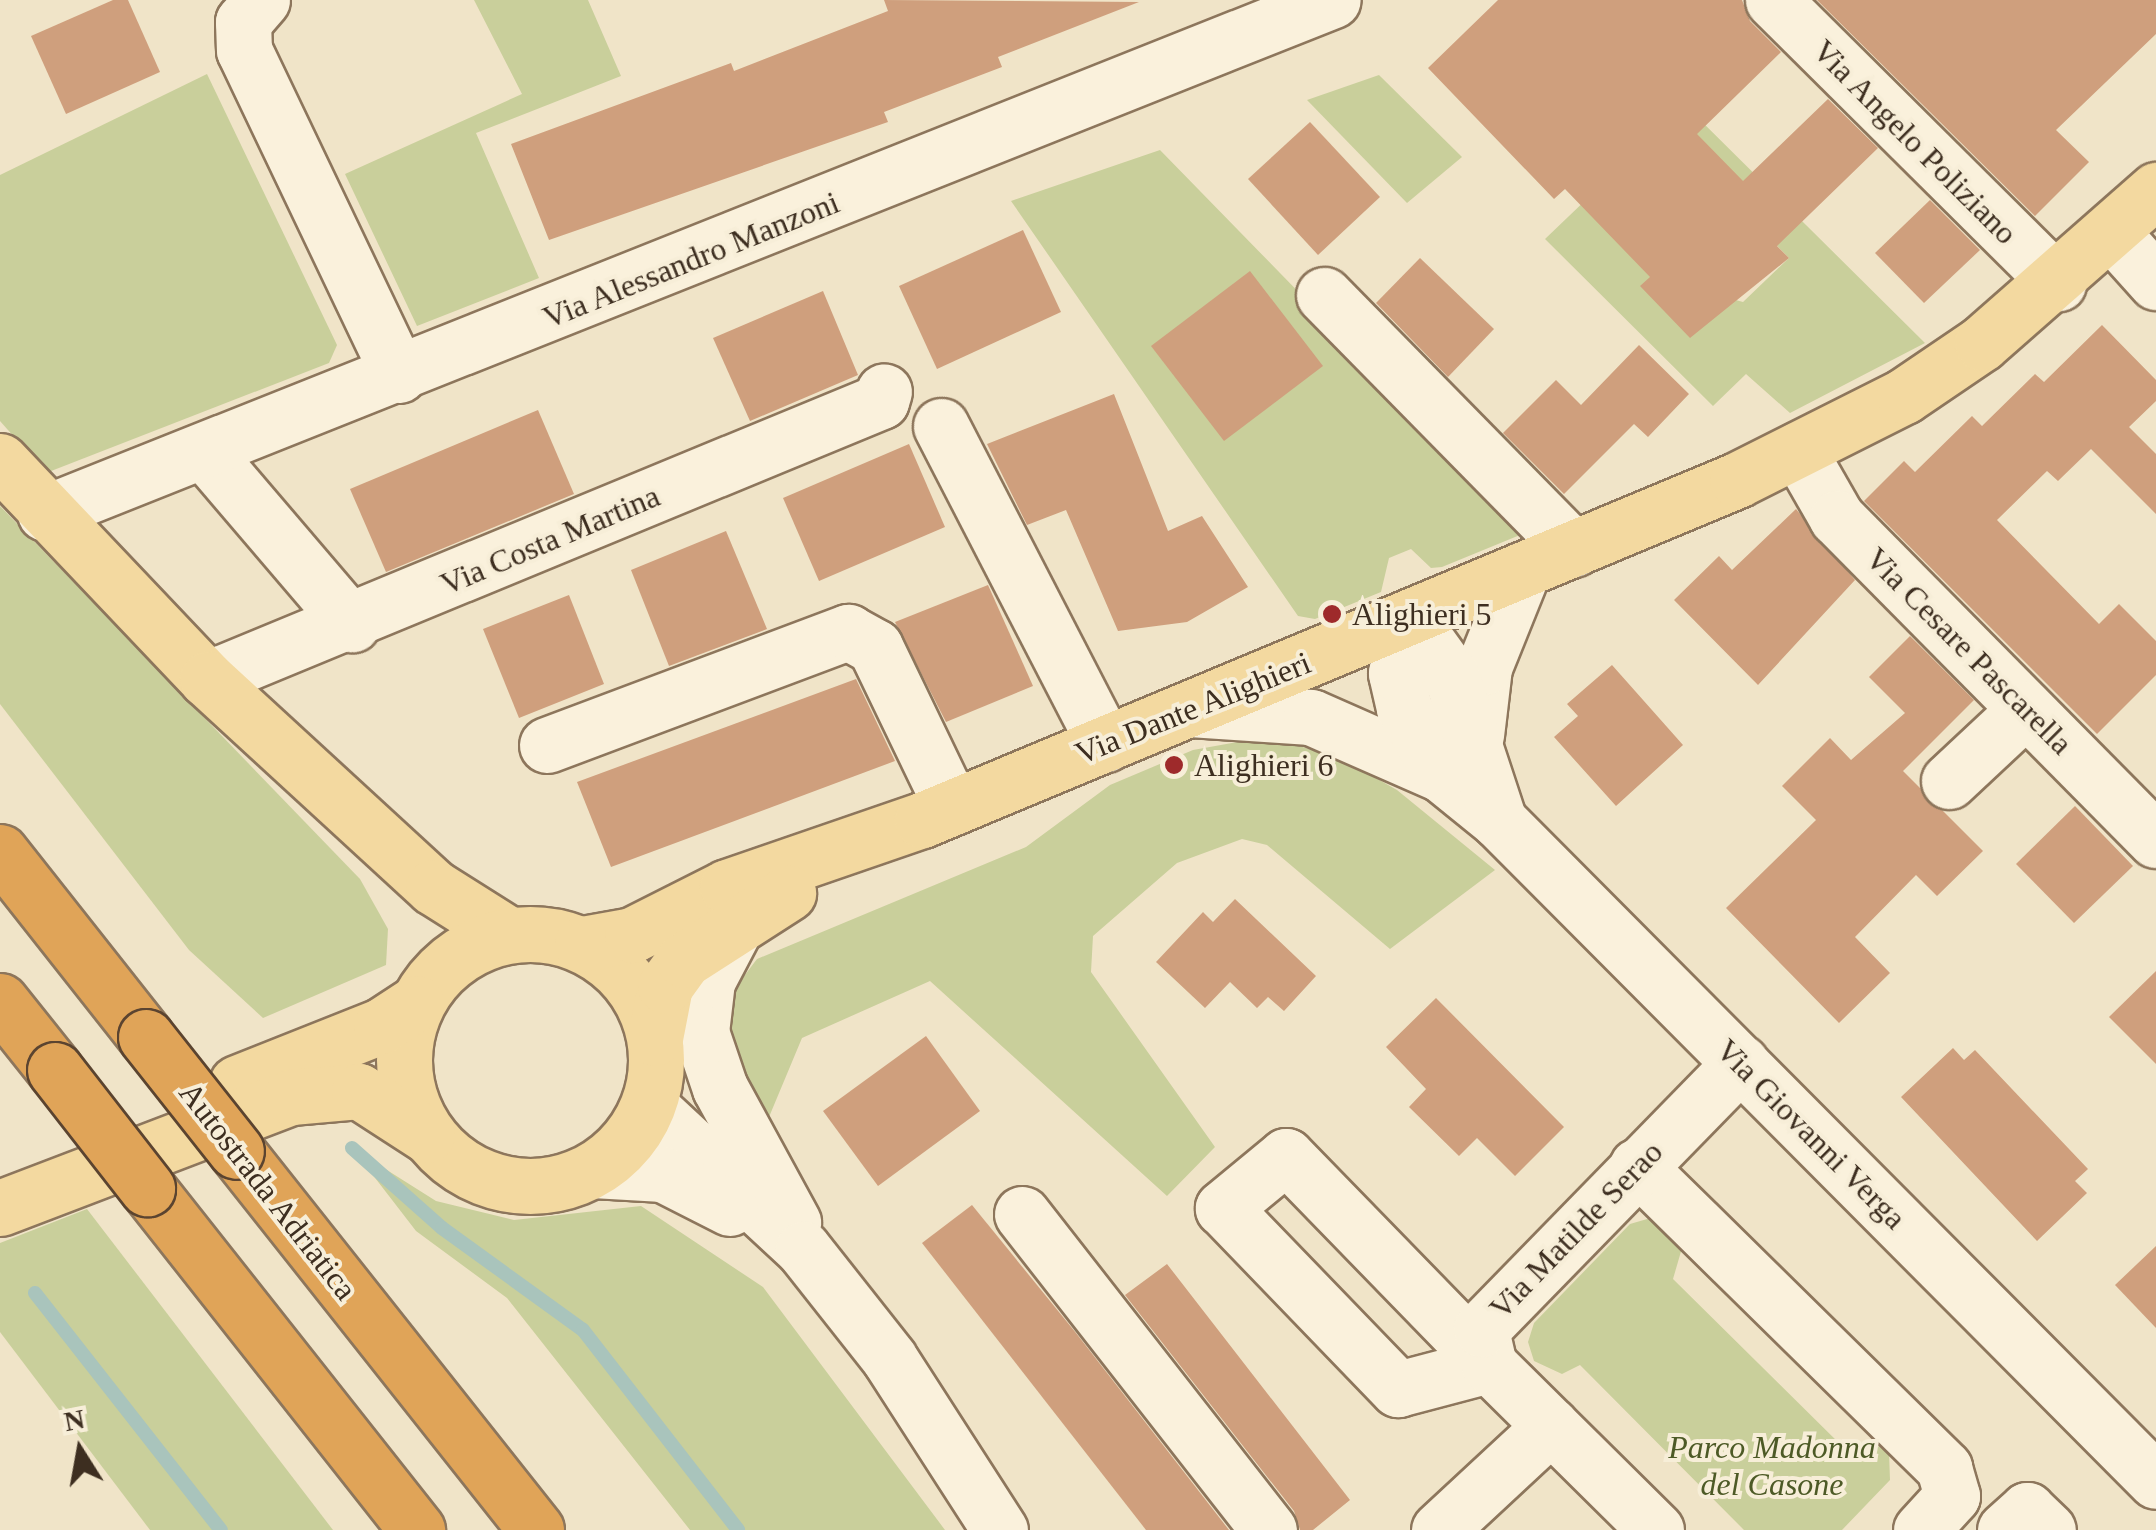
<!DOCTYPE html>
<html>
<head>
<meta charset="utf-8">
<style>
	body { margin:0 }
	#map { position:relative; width:2156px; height:1530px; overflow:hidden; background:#f0e4c8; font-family:"Times New Roman",serif }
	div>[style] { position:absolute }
	.green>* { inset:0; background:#c9cf9b }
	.stream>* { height:14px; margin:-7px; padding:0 7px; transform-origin:7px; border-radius:7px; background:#a9c4bc }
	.building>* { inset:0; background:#cf9f7d }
	.roads { filter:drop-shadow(2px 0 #8d765c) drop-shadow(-2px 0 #8d765c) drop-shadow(0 2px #8d765c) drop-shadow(0 -2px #8d765c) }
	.minor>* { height:55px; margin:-27.5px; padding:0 27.5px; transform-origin:27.5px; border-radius:27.5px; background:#faf1dc }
	.major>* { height:55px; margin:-27.5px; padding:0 27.5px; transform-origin:27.5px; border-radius:27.5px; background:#f3d9a0 }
	.major>.ring { margin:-27.5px; padding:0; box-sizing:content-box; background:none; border:55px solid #f3d9a0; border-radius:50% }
	.highway>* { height:55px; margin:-27.5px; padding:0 27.5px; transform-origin:27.5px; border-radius:27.5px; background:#e0a458 }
	.bridges { filter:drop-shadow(2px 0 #5b4430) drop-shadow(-2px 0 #5b4430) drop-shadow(0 2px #5b4430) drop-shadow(0 -2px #5b4430) }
	.highway-bridge>* { height:55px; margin:-27.5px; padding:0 27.5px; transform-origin:27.5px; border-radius:27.5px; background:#e0a458 }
	.dots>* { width:28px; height:28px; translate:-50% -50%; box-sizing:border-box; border:5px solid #f7eed8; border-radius:50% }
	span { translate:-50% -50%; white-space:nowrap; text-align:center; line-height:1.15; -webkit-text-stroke:8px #f7eed8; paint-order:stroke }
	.street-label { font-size:32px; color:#3d2e20 }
	.poi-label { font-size:32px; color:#3d2e20 }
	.left { translate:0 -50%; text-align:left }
	.park-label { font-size:32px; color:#4d5a26; font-style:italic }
	.north { position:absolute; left:30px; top:1400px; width:100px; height:100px; -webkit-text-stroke:8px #f7eed8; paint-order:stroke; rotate:349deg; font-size:28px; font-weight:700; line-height:40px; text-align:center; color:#3d2e20 }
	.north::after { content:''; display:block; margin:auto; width:35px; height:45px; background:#3d2e20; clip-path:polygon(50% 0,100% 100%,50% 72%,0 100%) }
</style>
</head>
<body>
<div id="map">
	<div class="green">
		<div style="clip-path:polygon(474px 0,588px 0,621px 76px,476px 133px,539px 278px,417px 326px,345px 174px,522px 94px)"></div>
		<div style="clip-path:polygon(207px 74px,337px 345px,329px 363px,46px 473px,0 421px,0 175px)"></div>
		<div style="clip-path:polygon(1379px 75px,1462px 157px,1407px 203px,1307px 100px)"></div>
		<div style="clip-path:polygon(evenodd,1685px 105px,1925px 343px,1790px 413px,1746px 374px,1713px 406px,1545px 239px,1685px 105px,1708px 175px,1789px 258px,1743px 302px,1650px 277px,1708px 175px)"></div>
		<div style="clip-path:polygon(1160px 150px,1516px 515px,1520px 535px,1442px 567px,1431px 568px,1411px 549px,1389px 558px,1381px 592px,1315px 619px,1298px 616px,1011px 201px)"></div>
		<div style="clip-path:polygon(0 506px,360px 879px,388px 929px,386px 965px,263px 1018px,189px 950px,0 704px)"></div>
		<div style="clip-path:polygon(1243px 741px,1293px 744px,1344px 760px,1397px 790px,1495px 870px,1390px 949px,1267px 845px,1242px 839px,1177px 863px,1093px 936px,1091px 972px,1215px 1147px,1167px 1196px,930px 981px,802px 1038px,769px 1117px,733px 1070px,725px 1049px,729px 996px,757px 959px,1026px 847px,1110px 785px,1193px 750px)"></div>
		<div style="clip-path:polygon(352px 1148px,436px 1201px,514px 1220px,641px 1206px,763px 1287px,945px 1530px,690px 1530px,507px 1298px,416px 1231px)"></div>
		<div style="clip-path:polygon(87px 1209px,333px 1530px,150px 1530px,0 1332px,0 1243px)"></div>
		<div style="clip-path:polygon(1654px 1217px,1682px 1248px,1673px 1279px,1846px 1450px,1866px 1440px,1889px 1452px,1890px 1480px,1842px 1530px,1744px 1530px,1580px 1365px,1562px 1374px,1534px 1361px,1528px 1342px,1534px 1323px,1630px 1224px)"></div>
	</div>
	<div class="stream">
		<div style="left:352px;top:1148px;width:120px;rotate:41.6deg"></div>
		<div style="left:442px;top:1228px;width:174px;rotate:35.9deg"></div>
		<div style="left:583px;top:1330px;width:253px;rotate:52.2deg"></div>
		<div style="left:35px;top:1293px;width:301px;rotate:51.9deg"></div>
	</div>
	<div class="building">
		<div style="clip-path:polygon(113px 0,128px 0,160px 72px,66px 114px,31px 36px)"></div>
		<div style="clip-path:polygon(884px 0,1139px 2px,998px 57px,1002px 67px,884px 112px,888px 122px,549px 240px,511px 144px,731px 63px,734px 71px,888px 11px)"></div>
		<div style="clip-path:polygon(1498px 0,1742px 0,1750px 21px,1781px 52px,1697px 134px,1743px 181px,1828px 99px,1878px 148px,1777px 246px,1789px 258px,1690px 338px,1640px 286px,1650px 277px,1565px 189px,1554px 199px,1428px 68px)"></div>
		<div style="clip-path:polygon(1817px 0,2156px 0,2156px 34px,2056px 130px,2089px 162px,2035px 216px)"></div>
		<div style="clip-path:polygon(1310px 122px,1380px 197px,1318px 255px,1248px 179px)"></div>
		<div style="clip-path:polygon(1930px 200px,1980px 250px,1924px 303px,1875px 253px)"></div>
		<div style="clip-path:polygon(1023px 230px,1061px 312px,937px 369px,899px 286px)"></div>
		<div style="clip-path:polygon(1420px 258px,1494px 329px,1448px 377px,1376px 303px)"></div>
		<div style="clip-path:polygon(1250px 271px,1323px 366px,1224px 441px,1151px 346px)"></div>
		<div style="clip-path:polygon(823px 291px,858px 375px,750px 421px,713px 338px)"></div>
		<div style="clip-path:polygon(2102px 325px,2156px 380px,2156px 401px,2129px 427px,2156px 454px,2156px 514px,2091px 449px,2058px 481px,2047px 471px,1997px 520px,2099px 624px,2119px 604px,2156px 641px,2156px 675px,2097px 734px,1864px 501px,1904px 461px,1915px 472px,1972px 416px,1982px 426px,2035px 374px,2044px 382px)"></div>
		<div style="clip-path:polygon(1639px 345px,1689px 394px,1648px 437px,1634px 424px,1564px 494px,1503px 433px,1556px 380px,1581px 405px)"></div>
		<div style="clip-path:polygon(1114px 394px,1168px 531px,1202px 516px,1248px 587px,1187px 622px,1118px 631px,1066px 510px,1027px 525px,987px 444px)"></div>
		<div style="clip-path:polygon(538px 410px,574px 494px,386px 572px,350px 489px)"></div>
		<div style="clip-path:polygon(909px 444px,945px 527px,819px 581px,783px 498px)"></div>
		<div style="clip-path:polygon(1796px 509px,1855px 580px,1758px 685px,1674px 600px,1719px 556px,1732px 570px)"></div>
		<div style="clip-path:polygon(726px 531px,767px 629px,669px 666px,631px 570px)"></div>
		<div style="clip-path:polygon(988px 585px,1033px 686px,946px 722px,895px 622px)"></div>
		<div style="clip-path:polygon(569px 595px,604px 684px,519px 718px,483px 629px)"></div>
		<div style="clip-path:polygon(1910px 636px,1974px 700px,1903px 771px,1983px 851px,1937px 896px,1916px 875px,1855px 937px,1890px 973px,1839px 1023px,1726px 908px,1816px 820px,1782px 786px,1830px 738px,1851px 760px,1905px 713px,1869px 677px)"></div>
		<div style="clip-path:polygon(1612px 665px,1683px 745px,1616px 806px,1554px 737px,1578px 716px,1567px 704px)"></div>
		<div style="clip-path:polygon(856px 679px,895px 761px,611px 867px,577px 782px)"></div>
		<div style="clip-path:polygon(2075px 806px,2133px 866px,2074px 923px,2016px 864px)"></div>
		<div style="clip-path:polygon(1235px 899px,1316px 976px,1284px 1011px,1268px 997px,1257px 1008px,1230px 982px,1205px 1008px,1156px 962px,1203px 912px,1213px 922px)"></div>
		<div style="clip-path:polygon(2156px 971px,2156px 1064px,2109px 1017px)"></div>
		<div style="clip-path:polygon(1436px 998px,1564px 1127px,1515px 1176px,1477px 1138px,1459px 1156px,1409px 1107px,1426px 1089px,1386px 1047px)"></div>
		<div style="clip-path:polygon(926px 1036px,980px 1111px,878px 1186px,823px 1111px)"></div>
		<div style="clip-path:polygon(1953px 1048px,1964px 1060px,1975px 1050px,2088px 1169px,2075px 1181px,2087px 1193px,2037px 1241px,1901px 1097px)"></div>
		<div style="clip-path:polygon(972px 1205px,1076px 1333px,1229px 1530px,1146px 1530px,922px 1243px)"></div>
		<div style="clip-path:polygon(2156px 1246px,2156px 1328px,2115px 1285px)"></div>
		<div style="clip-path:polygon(1167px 1264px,1350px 1500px,1313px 1530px,1300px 1530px,1294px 1511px,1125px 1295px)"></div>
	</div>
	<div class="roads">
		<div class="minor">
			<div style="left:262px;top:0;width:29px;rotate:131deg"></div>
			<div style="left:243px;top:22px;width:28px;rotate:88deg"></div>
			<div style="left:244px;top:50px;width:360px;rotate:64.5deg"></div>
			<div style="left:1773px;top:0;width:402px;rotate:44.8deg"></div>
			<div style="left:2112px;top:233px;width:66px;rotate:48.1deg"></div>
			<div style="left:1324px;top:295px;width:356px;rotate:45.5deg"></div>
			<div style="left:941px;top:426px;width:358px;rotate:62.7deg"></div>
			<div style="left:1798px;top:450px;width:78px;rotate:60.2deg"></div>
			<div style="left:1837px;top:518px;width:453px;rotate:45.3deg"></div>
			<div style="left:204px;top:451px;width:228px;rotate:49.5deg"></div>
			<div style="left:45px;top:513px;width:1386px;rotate:-21.72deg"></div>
			<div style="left:207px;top:679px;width:729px;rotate:-22.41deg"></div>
			<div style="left:881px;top:401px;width:10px;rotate:-73deg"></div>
			<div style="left:1190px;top:709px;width:121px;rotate:3.8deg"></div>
			<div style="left:1311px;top:717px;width:142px;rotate:23.7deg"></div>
			<div style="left:1441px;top:774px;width:75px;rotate:39deg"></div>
			<div style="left:1499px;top:821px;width:931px;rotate:45.13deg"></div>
			<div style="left:1476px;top:735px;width:68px;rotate:-83.3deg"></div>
			<div style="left:1484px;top:667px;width:105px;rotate:-68.1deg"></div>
			<div style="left:547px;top:745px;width:322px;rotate:-20.6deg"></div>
			<div style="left:848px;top:632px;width:31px;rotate:29deg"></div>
			<div style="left:875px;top:647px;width:178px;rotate:64.3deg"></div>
			<div style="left:1441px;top:774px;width:76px;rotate:-119.3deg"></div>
			<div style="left:1404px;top:708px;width:36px;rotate:-103deg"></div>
			<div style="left:1396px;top:673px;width:57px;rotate:-75.7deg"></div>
			<div style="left:1410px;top:618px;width:70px;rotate:54.3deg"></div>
			<div style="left:1451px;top:675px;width:154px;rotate:71.8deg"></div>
			<div style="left:1949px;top:781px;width:105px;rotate:-43.1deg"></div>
			<div style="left:739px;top:920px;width:69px;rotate:117.7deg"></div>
			<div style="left:707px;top:981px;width:51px;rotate:96.7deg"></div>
			<div style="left:701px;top:1032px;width:59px;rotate:71.3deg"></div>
			<div style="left:720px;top:1088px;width:153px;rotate:61.4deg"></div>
			<div style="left:649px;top:1106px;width:210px;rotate:42.9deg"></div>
			<div style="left:803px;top:1249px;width:139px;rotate:51.7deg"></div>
			<div style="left:889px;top:1358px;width:205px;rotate:57.2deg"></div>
			<div style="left:1637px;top:1166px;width:431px;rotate:44.5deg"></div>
			<div style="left:1944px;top:1468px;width:29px;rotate:74deg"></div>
			<div style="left:1952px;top:1496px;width:46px;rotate:132.4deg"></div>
			<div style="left:593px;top:1170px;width:70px;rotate:3.3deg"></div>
			<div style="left:663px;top:1174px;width:75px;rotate:26.9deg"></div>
			<div style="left:1022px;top:1214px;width:401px;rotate:52deg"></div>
			<div style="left:1481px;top:1342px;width:18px;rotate:-167deg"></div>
			<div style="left:1463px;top:1338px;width:254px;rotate:-134.2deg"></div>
			<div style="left:1286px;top:1156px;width:82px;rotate:140.5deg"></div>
			<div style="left:1223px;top:1208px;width:252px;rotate:46deg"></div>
			<div style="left:1398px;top:1389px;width:94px;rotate:-14.8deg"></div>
			<div style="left:1439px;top:1530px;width:153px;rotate:-42.9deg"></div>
			<div style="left:1656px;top:1530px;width:235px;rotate:-135.3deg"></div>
			<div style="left:1489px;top:1365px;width:37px;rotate:-103deg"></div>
			<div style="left:1481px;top:1329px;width:372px;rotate:-45.7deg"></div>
			<div style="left:2005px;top:1530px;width:30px;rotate:-42deg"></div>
			<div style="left:2027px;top:1510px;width:29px;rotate:44deg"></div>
		</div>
		<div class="major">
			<div style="left:0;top:461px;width:301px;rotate:46.5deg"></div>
			<div style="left:207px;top:679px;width:307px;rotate:42.6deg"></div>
			<div style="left:433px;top:887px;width:90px;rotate:32.3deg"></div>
			<div class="ring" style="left:404px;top:934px;width:197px;height:197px"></div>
			<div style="left:582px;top:944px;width:51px;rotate:-10.2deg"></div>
			<div style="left:632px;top:935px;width:106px;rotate:-26.8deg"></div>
			<div style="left:727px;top:887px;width:206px;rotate:-19deg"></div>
			<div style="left:922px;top:820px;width:883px;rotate:-22.64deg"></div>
			<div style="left:1737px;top:480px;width:187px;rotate:-26.7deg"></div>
			<div style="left:1904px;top:396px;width:94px;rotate:-34.2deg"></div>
			<div style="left:1982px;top:343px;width:232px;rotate:-41.3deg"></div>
			<div style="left:655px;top:1038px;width:53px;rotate:-79.1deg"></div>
			<div style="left:665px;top:986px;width:32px;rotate:-54deg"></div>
			<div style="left:684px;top:960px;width:124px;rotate:-32.8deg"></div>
			<div style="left:237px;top:1083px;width:155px;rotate:-21.6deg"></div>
			<div style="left:381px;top:1026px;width:42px;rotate:-33.3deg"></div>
			<div style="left:0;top:1208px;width:311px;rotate:-20.9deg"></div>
			<div style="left:291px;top:1097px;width:68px;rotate:-5deg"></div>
			<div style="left:359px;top:1091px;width:81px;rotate:32.9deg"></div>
		</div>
		<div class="highway">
			<div style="left:0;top:852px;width:236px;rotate:51.7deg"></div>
			<div style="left:0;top:1001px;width:88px;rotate:51.4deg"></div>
			<div style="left:236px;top:1151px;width:483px;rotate:51.6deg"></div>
			<div style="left:147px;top:1188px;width:436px;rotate:51.7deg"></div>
		</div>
	</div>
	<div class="bridges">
		<div class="highway-bridge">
			<div style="left:146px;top:1037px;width:145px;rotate:51.7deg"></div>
			<div style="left:55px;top:1070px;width:150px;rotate:52.1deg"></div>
		</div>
	</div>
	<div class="dots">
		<div style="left:1332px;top:614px;background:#9e2a2b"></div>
		<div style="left:1174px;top:765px;background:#9e2a2b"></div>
	</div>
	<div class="street-label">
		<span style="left:1915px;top:142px;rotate:45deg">Via Angelo Poliziano</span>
		<span style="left:691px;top:260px;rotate:-22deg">Via Alessandro Manzoni</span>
		<span style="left:550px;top:540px;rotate:-23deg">Via Costa Martina</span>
		<span style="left:1969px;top:651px;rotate:45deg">Via Cesare Pascarella</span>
		<span style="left:1193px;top:708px;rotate:-22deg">Via Dante Alighieri</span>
		<span style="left:1811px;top:1134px;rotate:45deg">Via Giovanni Verga</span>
		<span style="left:268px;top:1191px;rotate:52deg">Autostrada Adriatica</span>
		<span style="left:1576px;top:1230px;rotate:-46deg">Via Matilde Serao</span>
	</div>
	<div class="poi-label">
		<span class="left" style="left:1352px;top:614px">Alighieri 5</span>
		<span class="left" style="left:1194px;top:765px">Alighieri 6</span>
	</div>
	<div class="park-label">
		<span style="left:1772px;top:1466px">Parco Madonna<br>del Casone</span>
	</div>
	<div class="north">N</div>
</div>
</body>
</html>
